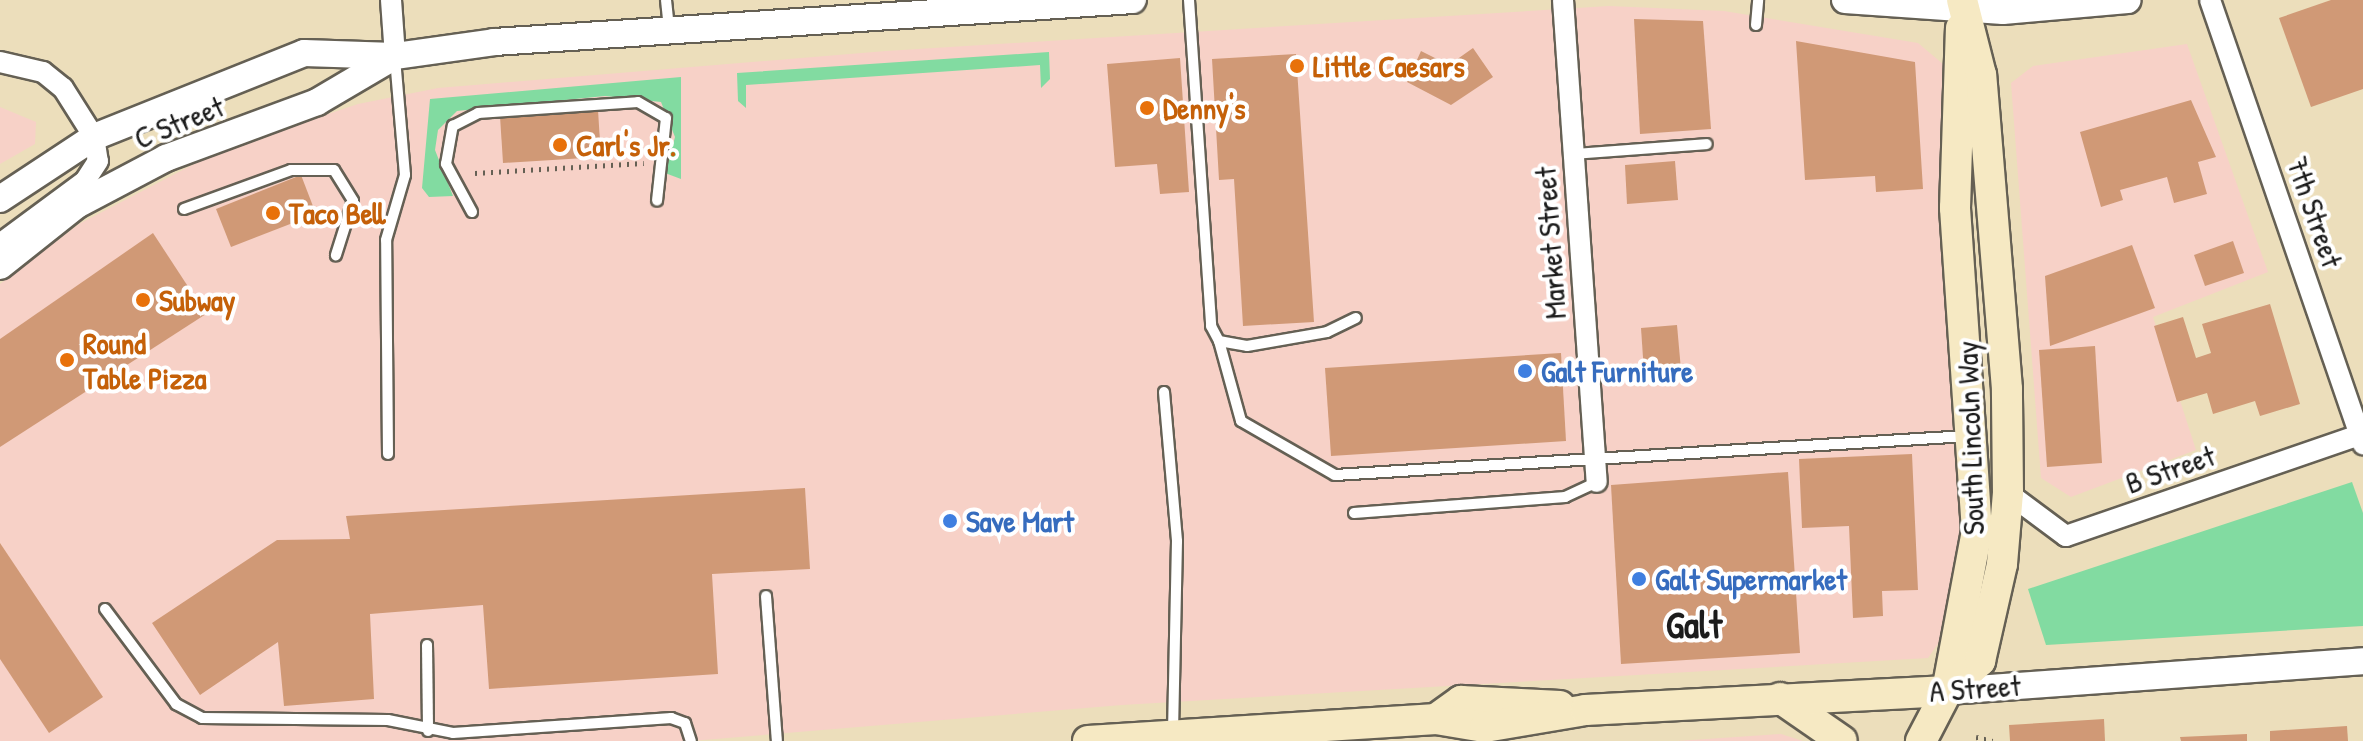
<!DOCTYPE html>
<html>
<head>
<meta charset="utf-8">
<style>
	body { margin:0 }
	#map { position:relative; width:2363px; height:741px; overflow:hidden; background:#ecdebb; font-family:"Patrick Hand",sans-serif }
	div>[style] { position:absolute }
	.built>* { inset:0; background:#f7d1c7 }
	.green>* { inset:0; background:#82dba1 }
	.building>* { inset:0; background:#d09976 }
	.path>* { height:5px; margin-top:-2.5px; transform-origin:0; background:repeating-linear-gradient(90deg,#656054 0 2px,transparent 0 8px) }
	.roads { filter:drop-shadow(2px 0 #656054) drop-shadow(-2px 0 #656054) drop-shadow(0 2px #656054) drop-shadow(0 -2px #656054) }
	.service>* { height:10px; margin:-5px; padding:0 5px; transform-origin:5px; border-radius:5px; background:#fff }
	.minor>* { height:20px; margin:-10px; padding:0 10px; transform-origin:10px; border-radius:10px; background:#fff }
	.tertiary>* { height:26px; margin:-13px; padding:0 13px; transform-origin:13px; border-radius:13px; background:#fff }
	.secondary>* { height:30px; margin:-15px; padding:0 15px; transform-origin:15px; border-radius:15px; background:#f6e9c3 }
	.dots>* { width:22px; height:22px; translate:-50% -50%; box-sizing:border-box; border:4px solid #fff; border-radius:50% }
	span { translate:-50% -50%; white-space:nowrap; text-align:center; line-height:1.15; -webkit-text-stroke:8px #fff; paint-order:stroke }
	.food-label { font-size:30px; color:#c56008; font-weight:700 }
	.left { translate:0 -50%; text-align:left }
	.street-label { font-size:30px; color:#1c1c1c }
	.shop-label { font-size:30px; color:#366cbe; font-weight:700 }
	.district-label { font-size:38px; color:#1c1c1c; font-weight:700 }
</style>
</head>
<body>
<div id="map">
	<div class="built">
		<div style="clip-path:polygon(1609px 6px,1724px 11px,1918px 43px,1943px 64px,1961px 561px,1942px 638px,1928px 658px,1122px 705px,691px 741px,0 741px,0 284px,79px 224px,221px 150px,358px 104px,438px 88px,886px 51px)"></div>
		<div style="clip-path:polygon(2187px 44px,2268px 272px,2153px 317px,2196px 450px,2071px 497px,2041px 478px,2011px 83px,2033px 66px)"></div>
		<div style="clip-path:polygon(0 107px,36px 122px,35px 144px,0 164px)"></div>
		<div style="clip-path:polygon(1781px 734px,1803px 741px,1677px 741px)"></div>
	</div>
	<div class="green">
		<div style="clip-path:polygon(1049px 52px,1050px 79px,1041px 88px,1040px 65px,746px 85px,746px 108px,738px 101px,737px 73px)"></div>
		<div style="clip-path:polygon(681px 77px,681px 179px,665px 173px,675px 137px,661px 102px,605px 96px,457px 111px,438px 130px,435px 150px,453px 196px,429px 197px,422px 188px,430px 99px)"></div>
		<div style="clip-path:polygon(2352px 482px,2363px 513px,2363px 626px,2046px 645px,2028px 589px)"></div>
	</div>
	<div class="building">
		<div style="clip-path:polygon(2331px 0,2363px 0,2363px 89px,2311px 107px,2279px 18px)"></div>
		<div style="clip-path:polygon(1634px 19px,1703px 21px,1711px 129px,1640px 134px)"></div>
		<div style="clip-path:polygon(1796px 41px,1915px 62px,1923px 189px,1876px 192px,1875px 176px,1805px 180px)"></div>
		<div style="clip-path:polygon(1473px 48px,1493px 77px,1451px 105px,1407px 82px,1421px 51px,1449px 65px)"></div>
		<div style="clip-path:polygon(1296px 54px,1314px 322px,1243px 326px,1234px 179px,1219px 180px,1212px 59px)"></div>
		<div style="clip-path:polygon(1180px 58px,1189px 192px,1160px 194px,1157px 164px,1115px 167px,1107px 64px)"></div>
		<div style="clip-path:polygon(2191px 100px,2216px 157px,2198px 162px,2207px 194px,2174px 203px,2167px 177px,2120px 190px,2123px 200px,2101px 207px,2080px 132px)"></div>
		<div style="clip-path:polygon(598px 110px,601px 157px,503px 163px,500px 116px)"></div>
		<div style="clip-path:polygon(1675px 161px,1678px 200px,1627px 204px,1625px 165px)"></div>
		<div style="clip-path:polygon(301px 175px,316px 214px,231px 247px,216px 209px)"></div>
		<div style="clip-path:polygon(153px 233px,206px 314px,0 447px,0 339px)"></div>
		<div style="clip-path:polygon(2233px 241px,2244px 273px,2205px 286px,2194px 255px)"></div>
		<div style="clip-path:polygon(2132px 245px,2155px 308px,2050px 346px,2045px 276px)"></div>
		<div style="clip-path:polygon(2270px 304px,2300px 404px,2260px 416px,2255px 401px,2213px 414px,2207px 393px,2177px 402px,2154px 326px,2183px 317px,2196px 358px,2211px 353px,2202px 324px)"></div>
		<div style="clip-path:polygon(1677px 325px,1681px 370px,1644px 372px,1641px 328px)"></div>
		<div style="clip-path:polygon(2095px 346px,2102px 463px,2047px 467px,2039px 350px)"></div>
		<div style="clip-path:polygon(1561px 353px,1566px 441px,1331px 456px,1325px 368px)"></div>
		<div style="clip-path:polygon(1912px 454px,1918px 590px,1882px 591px,1883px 616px,1853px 618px,1849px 526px,1802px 528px,1799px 459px)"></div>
		<div style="clip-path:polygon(1788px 472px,1800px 653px,1621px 664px,1611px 485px)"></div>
		<div style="clip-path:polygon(805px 488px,810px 569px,712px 574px,718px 674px,489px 689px,483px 605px,370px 614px,374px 699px,284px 706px,278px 642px,200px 695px,152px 623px,277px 540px,350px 539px,346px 516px)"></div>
		<div style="clip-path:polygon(0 543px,103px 697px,49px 733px,0 659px)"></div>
		<div style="clip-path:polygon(2104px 719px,2105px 741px,2010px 741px,2009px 725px)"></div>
		<div style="clip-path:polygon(2347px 726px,2348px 741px,2270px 741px,2270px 731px)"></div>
		<div style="clip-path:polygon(2247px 734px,2247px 741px,2181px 741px,2180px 737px)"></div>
	</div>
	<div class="path">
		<div style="left:475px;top:173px;width:169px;rotate:-3.4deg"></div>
		<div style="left:1976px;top:737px;width:17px;rotate:13deg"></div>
	</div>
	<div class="roads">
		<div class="service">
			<div style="left:666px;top:0;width:29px;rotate:84deg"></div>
			<div style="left:1189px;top:0;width:327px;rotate:86.1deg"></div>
			<div style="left:1211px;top:326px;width:17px;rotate:62deg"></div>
			<div style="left:1219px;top:341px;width:28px;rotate:10deg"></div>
			<div style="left:1247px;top:346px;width:81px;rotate:-9.9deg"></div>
			<div style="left:1327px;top:332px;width:32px;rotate:-26deg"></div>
			<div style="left:1756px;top:25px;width:25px;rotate:-85deg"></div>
			<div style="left:1574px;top:154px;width:133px;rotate:-4.3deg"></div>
			<div style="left:184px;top:209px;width:114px;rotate:-20deg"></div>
			<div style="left:291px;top:170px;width:43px"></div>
			<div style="left:334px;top:170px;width:36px;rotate:58deg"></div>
			<div style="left:353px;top:201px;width:57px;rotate:107.5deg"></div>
			<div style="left:472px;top:212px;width:55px;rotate:-118.4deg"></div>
			<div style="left:446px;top:164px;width:39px;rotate:-80deg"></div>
			<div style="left:453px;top:126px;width:28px;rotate:-27deg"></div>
			<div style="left:478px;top:113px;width:160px;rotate:-3.9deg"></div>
			<div style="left:638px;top:102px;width:32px;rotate:30deg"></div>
			<div style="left:666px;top:118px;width:83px;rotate:96.2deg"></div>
			<div style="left:1219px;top:341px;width:83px;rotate:74.6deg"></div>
			<div style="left:1241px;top:421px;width:108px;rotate:29.9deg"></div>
			<div style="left:1335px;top:475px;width:634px;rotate:-3.53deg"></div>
			<div style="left:1164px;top:392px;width:150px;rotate:85deg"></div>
			<div style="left:1177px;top:541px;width:193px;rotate:91.2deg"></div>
			<div style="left:388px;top:454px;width:214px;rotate:-90.5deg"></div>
			<div style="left:386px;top:240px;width:68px;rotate:-73.7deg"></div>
			<div style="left:405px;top:175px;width:116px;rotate:-94.9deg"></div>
			<div style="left:1354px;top:513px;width:212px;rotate:-4.3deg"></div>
			<div style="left:1565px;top:497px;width:35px;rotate:-25deg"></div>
			<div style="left:766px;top:596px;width:145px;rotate:85.7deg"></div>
			<div style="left:105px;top:609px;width:119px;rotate:53.2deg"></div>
			<div style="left:176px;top:704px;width:30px;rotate:28deg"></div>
			<div style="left:202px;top:718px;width:186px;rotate:0.6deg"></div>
			<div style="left:388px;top:720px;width:66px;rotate:11.3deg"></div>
			<div style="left:453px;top:733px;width:219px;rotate:-3.9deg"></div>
			<div style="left:671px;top:718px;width:15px;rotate:20deg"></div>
			<div style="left:685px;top:723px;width:19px;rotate:72deg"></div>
			<div style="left:427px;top:645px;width:86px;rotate:89.3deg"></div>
		</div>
		<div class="minor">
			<div style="left:391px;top:0;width:56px;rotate:85.9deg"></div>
			<div style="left:1563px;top:0;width:483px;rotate:86deg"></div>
			<div style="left:2210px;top:0;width:470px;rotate:71deg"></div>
			<div style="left:0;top:62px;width:44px;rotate:13.1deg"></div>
			<div style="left:43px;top:72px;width:26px;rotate:39deg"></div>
			<div style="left:63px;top:88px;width:58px;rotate:57.7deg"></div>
			<div style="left:94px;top:137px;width:24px;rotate:81deg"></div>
			<div style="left:98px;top:161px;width:24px;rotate:123deg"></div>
			<div style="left:85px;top:181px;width:106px;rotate:143.5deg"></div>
			<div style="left:2008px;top:493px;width:72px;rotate:36.6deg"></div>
			<div style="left:2066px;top:536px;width:314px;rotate:-19deg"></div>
		</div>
		<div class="tertiary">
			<div style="left:1845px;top:0;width:158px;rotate:4deg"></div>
			<div style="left:2003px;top:11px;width:125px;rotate:-5deg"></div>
			<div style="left:0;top:199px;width:113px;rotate:-33.4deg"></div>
			<div style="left:94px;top:137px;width:226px;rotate:-21.8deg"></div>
			<div style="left:304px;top:53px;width:91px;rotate:1.9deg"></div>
			<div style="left:395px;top:56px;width:100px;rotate:-8deg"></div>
			<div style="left:494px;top:42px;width:640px;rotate:-3.76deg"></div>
			<div style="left:0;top:266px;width:98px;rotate:-38.4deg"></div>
			<div style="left:77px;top:205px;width:101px;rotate:-27.8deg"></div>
			<div style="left:166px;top:158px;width:161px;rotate:-20.3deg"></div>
			<div style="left:317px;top:102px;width:91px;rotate:-30.5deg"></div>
			<div style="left:1947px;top:691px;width:417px;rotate:-4.1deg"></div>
		</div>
		<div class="secondary">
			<div style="left:1947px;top:691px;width:163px;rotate:-79.4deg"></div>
			<div style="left:1977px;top:531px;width:324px;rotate:-93.9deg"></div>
			<div style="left:1955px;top:208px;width:180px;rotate:-88.1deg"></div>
			<div style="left:1780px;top:698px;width:75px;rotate:34.7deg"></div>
			<div style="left:1436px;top:719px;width:31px;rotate:-36deg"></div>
			<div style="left:1461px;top:701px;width:99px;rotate:2.9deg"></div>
			<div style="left:1088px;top:741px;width:349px;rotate:-3.6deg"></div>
			<div style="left:1436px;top:719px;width:50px;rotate:9.3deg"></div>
			<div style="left:1485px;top:727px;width:102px;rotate:-9.6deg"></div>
			<div style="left:1586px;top:710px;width:361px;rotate:-3deg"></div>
			<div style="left:1921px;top:741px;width:56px;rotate:-62.5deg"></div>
			<div style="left:1947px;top:691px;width:45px;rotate:-42.3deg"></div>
			<div style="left:1980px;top:661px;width:99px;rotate:-77.2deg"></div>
			<div style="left:2002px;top:564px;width:71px;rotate:-85.2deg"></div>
			<div style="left:2008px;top:493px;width:104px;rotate:-90.6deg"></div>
			<div style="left:2007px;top:389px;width:315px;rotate:-94.7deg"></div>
			<div style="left:1981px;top:75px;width:77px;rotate:-104.2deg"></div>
		</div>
	</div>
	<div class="dots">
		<div style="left:1297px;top:66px;background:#e8710a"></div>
		<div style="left:1147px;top:108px;background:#e8710a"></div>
		<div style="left:560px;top:145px;background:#e8710a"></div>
		<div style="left:273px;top:213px;background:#e8710a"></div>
		<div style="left:143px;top:300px;background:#e8710a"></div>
		<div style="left:67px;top:360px;background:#e8710a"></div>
		<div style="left:1525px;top:371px;background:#3f7fe0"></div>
		<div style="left:950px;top:521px;background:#3f7fe0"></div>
		<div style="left:1639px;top:579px;background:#3f7fe0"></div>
	</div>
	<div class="food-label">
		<span class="left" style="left:1313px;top:66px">Little Caesars</span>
		<span class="left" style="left:1163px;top:108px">Denny's</span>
		<span class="left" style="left:576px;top:145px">Carl's Jr.</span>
		<span class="left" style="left:289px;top:213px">Taco Bell</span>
		<span class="left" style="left:159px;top:300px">Subway</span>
		<span class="left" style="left:83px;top:360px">Round<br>Table Pizza</span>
	</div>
	<div class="street-label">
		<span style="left:179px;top:122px;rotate:-22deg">C Street</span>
		<span style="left:2315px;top:212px;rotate:71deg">7th Street</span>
		<span style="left:1550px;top:243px;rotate:-94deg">Market Street</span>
		<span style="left:1970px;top:438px;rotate:-92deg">South Lincoln Way</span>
		<span style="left:2170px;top:469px;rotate:-19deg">B Street</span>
		<span style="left:1975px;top:688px;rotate:-4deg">A Street</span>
	</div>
	<div class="shop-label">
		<span class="left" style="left:1541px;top:371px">Galt Furniture</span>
		<span class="left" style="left:966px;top:521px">Save Mart</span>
		<span class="left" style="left:1655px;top:579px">Galt Supermarket</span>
	</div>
	<div class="district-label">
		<span style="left:1694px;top:625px">Galt</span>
	</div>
</div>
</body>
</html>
